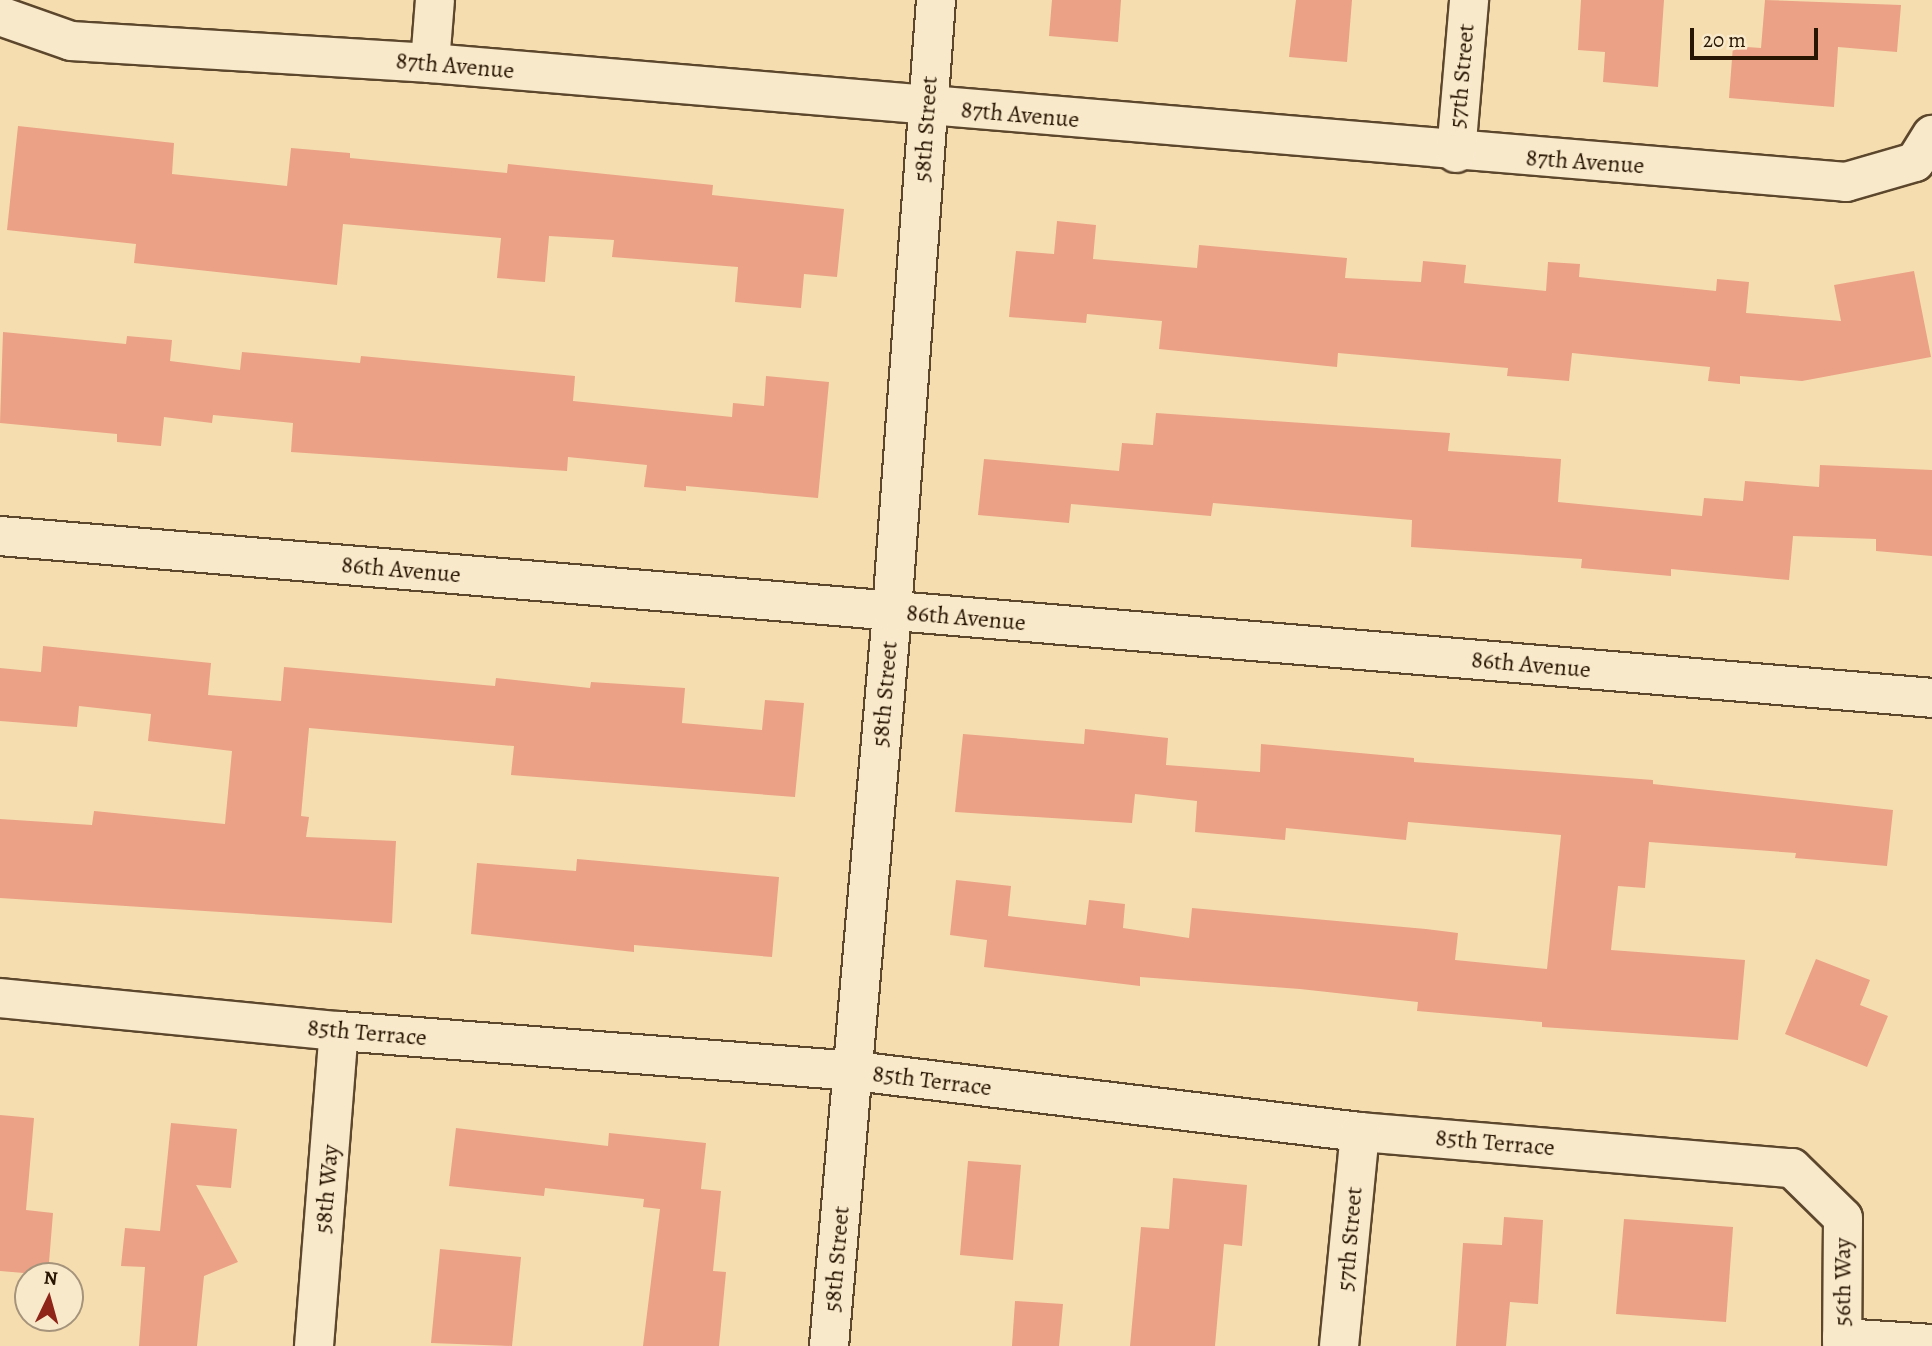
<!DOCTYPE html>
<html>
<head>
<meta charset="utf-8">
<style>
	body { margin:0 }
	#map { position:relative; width:1932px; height:1346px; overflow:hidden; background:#f6ddaf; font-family:Alegreya,serif }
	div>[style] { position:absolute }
	.building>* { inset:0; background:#eaa186 }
	.roads { filter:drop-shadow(2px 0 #5c472d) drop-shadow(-2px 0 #5c472d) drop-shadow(0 2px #5c472d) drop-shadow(0 -2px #5c472d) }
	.minor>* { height:38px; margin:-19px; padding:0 19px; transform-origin:19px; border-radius:19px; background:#f9e9cb }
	span { translate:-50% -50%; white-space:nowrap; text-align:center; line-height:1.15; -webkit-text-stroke:7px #f9e9cb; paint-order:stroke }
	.street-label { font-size:24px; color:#281502 }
	.north { position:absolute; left:14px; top:1262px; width:70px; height:70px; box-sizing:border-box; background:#f9e9cb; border:2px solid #a5947b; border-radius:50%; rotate:5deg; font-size:19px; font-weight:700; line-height:28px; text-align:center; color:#281502 }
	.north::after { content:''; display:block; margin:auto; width:24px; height:32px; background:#8f2418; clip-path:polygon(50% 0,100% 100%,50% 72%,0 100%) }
	.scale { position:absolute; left:1690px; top:28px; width:128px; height:32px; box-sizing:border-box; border:4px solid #281502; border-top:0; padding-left:9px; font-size:21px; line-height:24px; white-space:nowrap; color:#281502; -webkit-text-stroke:5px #f9e9cb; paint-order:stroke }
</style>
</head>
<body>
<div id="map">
	<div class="building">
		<div style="clip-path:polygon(1052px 0,1121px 0,1118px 42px,1049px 36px)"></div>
		<div style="clip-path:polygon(1296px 0,1352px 0,1347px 62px,1289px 57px)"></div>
		<div style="clip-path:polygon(1581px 0,1664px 0,1658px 87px,1603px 82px,1605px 52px,1578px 50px)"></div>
		<div style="clip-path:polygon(1765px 0,1901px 5px,1897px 52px,1838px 47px,1834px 107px,1729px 98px,1733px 46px,1761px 48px)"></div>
		<div style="clip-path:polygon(18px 126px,174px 143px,172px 174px,287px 186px,291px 148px,350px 153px,350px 158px,507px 173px,508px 164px,713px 185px,712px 195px,844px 209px,837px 277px,804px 274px,801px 308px,735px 302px,738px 267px,612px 257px,614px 240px,549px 236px,545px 282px,497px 278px,501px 238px,343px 224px,337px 285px,134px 263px,136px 244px,7px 230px)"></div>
		<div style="clip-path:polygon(1057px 221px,1096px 225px,1093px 259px,1197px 268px,1199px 245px,1347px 258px,1345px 278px,1421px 282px,1423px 261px,1466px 265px,1464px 283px,1546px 291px,1548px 262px,1580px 264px,1579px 277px,1716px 291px,1717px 279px,1749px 282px,1746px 313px,1841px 321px,1834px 285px,1914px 271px,1931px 357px,1802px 381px,1740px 376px,1740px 384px,1708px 381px,1710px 367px,1572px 353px,1569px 381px,1507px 376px,1508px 368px,1338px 353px,1337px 367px,1159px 349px,1162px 321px,1087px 314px,1086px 323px,1009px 317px,1016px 251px,1054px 254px)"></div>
		<div style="clip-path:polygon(3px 332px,126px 344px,127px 336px,172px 340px,170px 361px,240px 370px,242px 352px,360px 363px,361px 356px,575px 376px,573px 401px,732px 417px,733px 403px,764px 406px,766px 376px,829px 382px,818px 498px,686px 486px,686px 491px,644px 487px,647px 465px,568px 457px,567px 471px,291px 452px,293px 423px,213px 415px,212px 423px,164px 417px,161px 446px,117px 442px,117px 434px,0 423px)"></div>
		<div style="clip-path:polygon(1156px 413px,1450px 433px,1448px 451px,1561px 459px,1558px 502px,1702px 516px,1704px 498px,1743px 501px,1745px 481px,1819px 487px,1820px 465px,1932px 470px,1932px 556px,1876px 551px,1876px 539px,1793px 536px,1789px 580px,1671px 569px,1671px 576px,1581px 568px,1582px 559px,1411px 547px,1412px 520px,1213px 503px,1211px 516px,1071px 504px,1069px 523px,978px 515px,984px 459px,1119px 471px,1122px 443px,1153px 445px)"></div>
		<div style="clip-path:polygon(43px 646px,211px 663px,208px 695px,281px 701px,284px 667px,495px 686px,496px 678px,590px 688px,591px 682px,685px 688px,682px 723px,762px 730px,765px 700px,804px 703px,795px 797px,511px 775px,514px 746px,309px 728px,301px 816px,309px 817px,306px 837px,396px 841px,392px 923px,0 898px,0 819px,92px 825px,94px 811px,225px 824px,232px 751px,148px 741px,151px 714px,79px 706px,77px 727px,0 721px,0 668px,41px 672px)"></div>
		<div style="clip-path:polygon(1085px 729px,1168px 738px,1166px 765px,1260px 772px,1261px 744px,1414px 758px,1414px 762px,1653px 780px,1653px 784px,1893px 810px,1887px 866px,1795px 858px,1796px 853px,1649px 842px,1645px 888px,1618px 886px,1611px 950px,1745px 960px,1738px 1040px,1542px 1027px,1542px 1022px,1417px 1011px,1418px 1002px,1300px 989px,1140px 977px,1140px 986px,984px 967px,987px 940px,950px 935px,956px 880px,1011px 886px,1008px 916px,1086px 925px,1089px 900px,1125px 904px,1123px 928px,1189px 938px,1192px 908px,1426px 929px,1458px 933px,1455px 960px,1547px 969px,1561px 835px,1408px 822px,1406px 840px,1286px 828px,1285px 840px,1195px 832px,1197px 801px,1135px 794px,1132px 823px,955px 812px,963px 734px,1084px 744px)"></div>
		<div style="clip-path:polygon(577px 859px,779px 877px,772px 957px,634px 945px,634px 952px,471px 934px,477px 863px,576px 871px)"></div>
		<div style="clip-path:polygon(1816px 959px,1870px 980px,1860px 1005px,1888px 1016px,1867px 1067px,1785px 1034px)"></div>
		<div style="clip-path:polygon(0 1115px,34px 1118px,26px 1210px,53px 1213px,48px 1275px,0 1271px)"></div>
		<div style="clip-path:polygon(171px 1123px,237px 1129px,231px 1188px,196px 1185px,238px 1262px,204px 1276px,197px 1346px,139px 1346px,145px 1267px,121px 1266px,125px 1228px,160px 1231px)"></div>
		<div style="clip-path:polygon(456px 1128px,608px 1146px,609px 1133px,706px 1143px,701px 1189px,721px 1191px,713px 1271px,726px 1272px,719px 1346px,643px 1346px,660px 1209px,643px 1207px,644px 1199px,545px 1188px,544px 1196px,449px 1186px)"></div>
		<div style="clip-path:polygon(968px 1161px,1021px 1165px,1013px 1260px,960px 1255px)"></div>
		<div style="clip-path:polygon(1173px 1178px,1247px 1185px,1242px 1246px,1224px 1244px,1215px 1346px,1130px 1346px,1141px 1227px,1169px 1229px)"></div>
		<div style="clip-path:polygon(1504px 1217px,1543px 1220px,1538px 1304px,1510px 1302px,1506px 1346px,1456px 1346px,1463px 1243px,1502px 1245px)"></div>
		<div style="clip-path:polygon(1624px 1219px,1733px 1227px,1726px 1322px,1616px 1314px)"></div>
		<div style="clip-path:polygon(440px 1249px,521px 1257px,512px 1346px,431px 1343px)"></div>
		<div style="clip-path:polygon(1015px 1301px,1063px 1304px,1059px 1346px,1012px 1346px)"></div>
	</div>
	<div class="roads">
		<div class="minor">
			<div style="left:0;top:16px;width:75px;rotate:19.4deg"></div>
			<div style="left:71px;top:41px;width:360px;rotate:3.5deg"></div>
			<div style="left:430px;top:63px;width:1421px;rotate:4.8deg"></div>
			<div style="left:1846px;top:182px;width:72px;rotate:-16.2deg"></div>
			<div style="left:1915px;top:162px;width:32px;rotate:-58deg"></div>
			<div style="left:430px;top:63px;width:63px;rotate:-85.5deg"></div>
			<div style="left:1456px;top:153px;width:154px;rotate:-85.1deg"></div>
			<div style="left:0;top:536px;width:1939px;rotate:4.79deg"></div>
			<div style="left:0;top:998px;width:341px;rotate:5.6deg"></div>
			<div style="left:339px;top:1031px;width:518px;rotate:4.43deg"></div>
			<div style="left:855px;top:1071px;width:509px;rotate:6.89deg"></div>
			<div style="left:1360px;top:1132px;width:433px;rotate:4.8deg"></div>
			<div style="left:1792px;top:1168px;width:71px;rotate:44.4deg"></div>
			<div style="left:1843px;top:1218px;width:128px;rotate:90.4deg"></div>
			<div style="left:1842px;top:1338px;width:90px;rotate:3.8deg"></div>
			<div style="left:314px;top:1346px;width:316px;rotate:-85.5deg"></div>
			<div style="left:829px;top:1346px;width:737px;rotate:-85.09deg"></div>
			<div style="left:892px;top:612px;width:614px;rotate:-85.89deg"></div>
			<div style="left:1339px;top:1346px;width:215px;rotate:-84.4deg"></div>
		</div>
	</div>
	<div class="street-label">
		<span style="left:455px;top:66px;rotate:5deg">87th Avenue</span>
		<span style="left:1462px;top:76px;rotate:-85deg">57th Street</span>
		<span style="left:1020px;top:115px;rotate:5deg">87th Avenue</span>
		<span style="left:926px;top:129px;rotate:-86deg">58th Street</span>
		<span style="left:1585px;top:162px;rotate:4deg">87th Avenue</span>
		<span style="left:401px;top:570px;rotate:5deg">86th Avenue</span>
		<span style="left:966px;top:618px;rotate:5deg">86th Avenue</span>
		<span style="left:1531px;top:665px;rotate:5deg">86th Avenue</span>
		<span style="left:885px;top:694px;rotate:-85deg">58th Street</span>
		<span style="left:367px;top:1033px;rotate:5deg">85th Terrace</span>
		<span style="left:932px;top:1081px;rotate:7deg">85th Terrace</span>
		<span style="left:1495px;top:1143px;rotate:5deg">85th Terrace</span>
		<span style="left:327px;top:1189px;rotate:-85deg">58th Way</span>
		<span style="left:1350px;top:1239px;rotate:-85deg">57th Street</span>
		<span style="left:837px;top:1259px;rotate:-85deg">58th Street</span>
		<span style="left:1843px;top:1282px;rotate:-90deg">56th Way</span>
	</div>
	<div class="north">N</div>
	<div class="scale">20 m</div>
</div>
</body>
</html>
